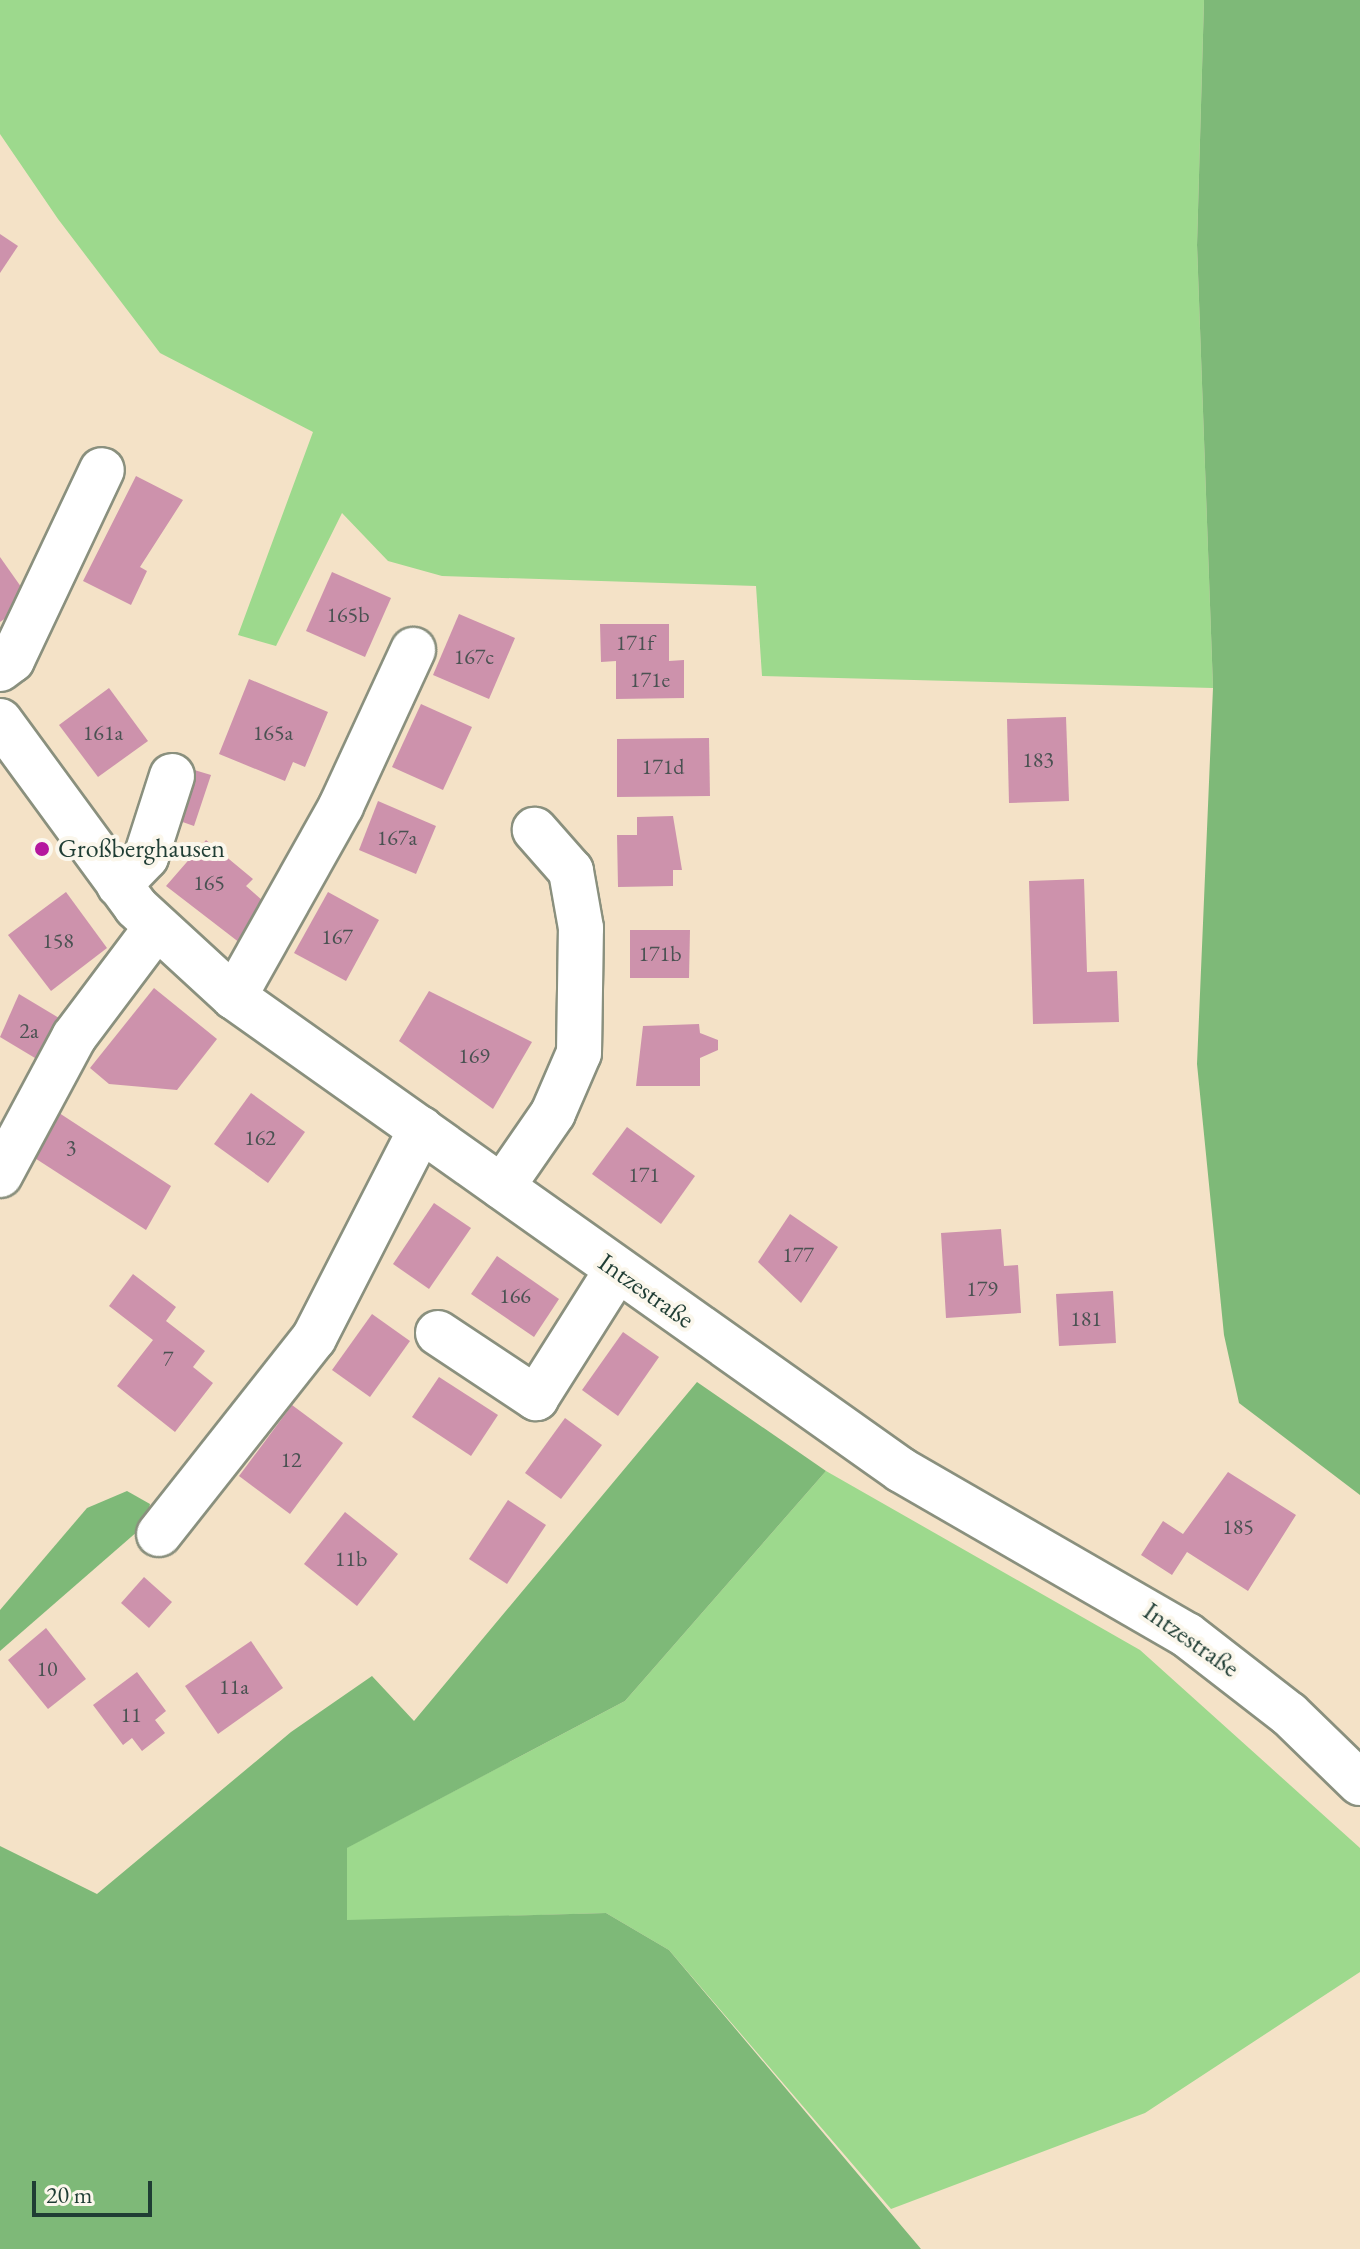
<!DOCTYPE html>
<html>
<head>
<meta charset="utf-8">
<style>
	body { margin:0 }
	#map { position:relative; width:1360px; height:2249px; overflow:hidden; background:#f4e2c7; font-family:"EB Garamond",serif }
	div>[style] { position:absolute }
	.green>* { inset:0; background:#9dd98d }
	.forest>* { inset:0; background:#7eb978 }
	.building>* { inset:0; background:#cd92ac }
	.roads { filter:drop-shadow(2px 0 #8a907e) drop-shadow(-2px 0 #8a907e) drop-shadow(0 2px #8a907e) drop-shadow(0 -2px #8a907e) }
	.minor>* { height:44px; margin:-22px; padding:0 22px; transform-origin:22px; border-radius:22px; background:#fff }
	.major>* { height:44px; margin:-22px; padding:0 22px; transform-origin:22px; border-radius:22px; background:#fff }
	.dots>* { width:22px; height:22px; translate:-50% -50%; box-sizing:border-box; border:4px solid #fbf7ec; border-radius:50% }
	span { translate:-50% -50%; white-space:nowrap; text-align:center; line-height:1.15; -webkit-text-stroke:8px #fbf7ec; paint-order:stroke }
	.number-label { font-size:22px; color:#4a5252 }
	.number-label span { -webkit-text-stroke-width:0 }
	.poi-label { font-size:26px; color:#1f3d34 }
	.left { translate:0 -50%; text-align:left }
	.street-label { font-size:26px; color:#1f3d34 }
	.scale { position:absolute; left:32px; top:2181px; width:120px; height:36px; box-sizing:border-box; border:4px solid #1f3d34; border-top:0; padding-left:10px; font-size:24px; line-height:28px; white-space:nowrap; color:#1f3d34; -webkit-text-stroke:6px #fbf7ec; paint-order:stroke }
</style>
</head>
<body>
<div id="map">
	<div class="green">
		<div style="clip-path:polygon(0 0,1204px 0,1197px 245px,1213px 688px,762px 676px,756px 586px,442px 576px,388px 561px,342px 513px,276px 646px,238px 635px,313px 432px,160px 353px,58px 219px,0 134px)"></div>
		<div style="clip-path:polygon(826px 1471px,1140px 1650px,1360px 1848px,1360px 1972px,1145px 2113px,891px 2209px,669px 1950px,606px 1913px,347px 1921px,346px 1848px,625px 1701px)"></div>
	</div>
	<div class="forest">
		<div style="clip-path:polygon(1204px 0,1360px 0,1360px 1495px,1239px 1403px,1224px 1335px,1197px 1064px,1213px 688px,1197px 245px)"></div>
		<div style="clip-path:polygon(697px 1382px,826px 1471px,625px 1701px,347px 1848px,347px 1920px,606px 1913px,669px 1950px,921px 2249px,0 2249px,0 1846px,97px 1894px,291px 1732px,372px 1676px,414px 1721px)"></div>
		<div style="clip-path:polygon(127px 1491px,150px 1504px,146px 1524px,0 1651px,0 1610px,87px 1508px)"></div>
	</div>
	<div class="building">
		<div style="clip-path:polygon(0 234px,18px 246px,0 273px)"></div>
		<div style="clip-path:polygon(136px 476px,183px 500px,140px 567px,147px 571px,131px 605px,83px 581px)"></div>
		<div style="clip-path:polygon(0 557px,31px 601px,0 622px)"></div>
		<div style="clip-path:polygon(332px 572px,391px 598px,365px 657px,306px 631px)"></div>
		<div style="clip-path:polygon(459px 614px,515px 638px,489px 699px,433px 675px)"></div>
		<div style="clip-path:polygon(600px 624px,669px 624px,669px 661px,684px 660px,684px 698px,616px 699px,616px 661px,601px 662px)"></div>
		<div style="clip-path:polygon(249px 679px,328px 712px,305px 767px,293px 762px,285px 781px,219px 754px)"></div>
		<div style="clip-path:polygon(109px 688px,148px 741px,98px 777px,59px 725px)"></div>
		<div style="clip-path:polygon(421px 704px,472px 727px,443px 790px,392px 767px)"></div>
		<div style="clip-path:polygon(1066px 717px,1069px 801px,1009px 803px,1007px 719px)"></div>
		<div style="clip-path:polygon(709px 738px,710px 796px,617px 797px,617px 739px)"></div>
		<div style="clip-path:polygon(191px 769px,211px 775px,194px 826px,174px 819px)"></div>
		<div style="clip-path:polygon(378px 801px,436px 826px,416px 874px,359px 850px)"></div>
		<div style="clip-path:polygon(673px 816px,682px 870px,673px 870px,673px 886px,618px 887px,617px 835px,637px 835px,637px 817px)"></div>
		<div style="clip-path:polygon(206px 840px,253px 879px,246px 886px,263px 901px,240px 943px,166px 886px)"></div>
		<div style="clip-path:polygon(1084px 879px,1087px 972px,1117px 971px,1119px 1022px,1033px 1024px,1029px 881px)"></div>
		<div style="clip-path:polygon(66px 892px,107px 948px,51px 991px,8px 935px)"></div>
		<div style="clip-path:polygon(328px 892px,379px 920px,346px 981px,294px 953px)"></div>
		<div style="clip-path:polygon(630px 930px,690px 930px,689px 978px,630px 978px)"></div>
		<div style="clip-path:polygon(154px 988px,217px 1039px,177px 1090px,109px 1084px,90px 1068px)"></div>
		<div style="clip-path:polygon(429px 991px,532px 1042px,493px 1109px,399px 1041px)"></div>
		<div style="clip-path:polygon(19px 994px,64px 1021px,40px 1061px,0 1037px)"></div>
		<div style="clip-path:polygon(699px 1024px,700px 1033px,718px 1040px,718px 1050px,700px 1058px,700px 1086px,636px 1086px,643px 1026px)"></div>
		<div style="clip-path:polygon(251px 1093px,305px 1132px,268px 1183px,214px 1144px)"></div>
		<div style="clip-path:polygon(53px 1109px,171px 1186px,146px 1230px,27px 1153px)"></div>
		<div style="clip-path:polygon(627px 1127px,695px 1176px,661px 1224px,592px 1174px)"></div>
		<div style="clip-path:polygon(434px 1203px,471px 1228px,429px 1289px,393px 1264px)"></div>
		<div style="clip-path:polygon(790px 1214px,838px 1247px,801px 1303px,758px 1262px)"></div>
		<div style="clip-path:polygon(1001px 1229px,1004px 1266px,1018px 1265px,1021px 1313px,946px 1318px,941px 1233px)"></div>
		<div style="clip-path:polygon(497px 1256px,559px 1299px,534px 1337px,471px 1294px)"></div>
		<div style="clip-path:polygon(133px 1274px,176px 1307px,166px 1321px,205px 1351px,193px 1367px,213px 1383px,175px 1432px,117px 1386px,153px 1340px,109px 1306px)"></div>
		<div style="clip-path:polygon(1113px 1291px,1116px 1343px,1059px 1346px,1056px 1294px)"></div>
		<div style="clip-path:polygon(372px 1314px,410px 1341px,370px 1397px,332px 1370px)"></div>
		<div style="clip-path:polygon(623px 1332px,659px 1357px,618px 1416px,582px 1390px)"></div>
		<div style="clip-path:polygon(439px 1377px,498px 1415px,471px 1456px,412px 1417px)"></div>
		<div style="clip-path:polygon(292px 1405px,343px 1443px,290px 1514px,239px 1476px)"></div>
		<div style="clip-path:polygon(565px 1418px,602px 1445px,561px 1499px,525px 1473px)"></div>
		<div style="clip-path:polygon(1228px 1472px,1296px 1515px,1248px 1591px,1187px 1552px,1172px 1575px,1141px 1555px,1163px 1521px,1183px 1534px)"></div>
		<div style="clip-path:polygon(508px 1500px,546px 1525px,507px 1584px,469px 1559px)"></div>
		<div style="clip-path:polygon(345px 1512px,398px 1554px,357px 1606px,304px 1564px)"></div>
		<div style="clip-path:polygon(144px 1577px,172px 1602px,149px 1628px,121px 1603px)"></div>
		<div style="clip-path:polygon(46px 1628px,86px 1679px,48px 1709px,8px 1660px)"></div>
		<div style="clip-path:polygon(251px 1641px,283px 1688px,218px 1734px,185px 1686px)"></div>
		<div style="clip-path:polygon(137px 1672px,166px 1711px,155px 1720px,165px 1733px,142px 1751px,132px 1738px,123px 1745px,93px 1705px)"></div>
	</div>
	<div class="roads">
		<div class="minor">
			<div style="left:0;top:669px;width:15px;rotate:-37deg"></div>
			<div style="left:12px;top:660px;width:210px;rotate:-64.7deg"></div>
			<div style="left:119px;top:885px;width:39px;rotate:-46deg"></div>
			<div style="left:146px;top:857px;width:85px;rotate:-72.2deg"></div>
			<div style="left:234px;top:997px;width:219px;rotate:-60.7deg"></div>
			<div style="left:341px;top:806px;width:172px;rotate:-65.2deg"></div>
			<div style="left:0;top:1175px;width:157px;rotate:-61.8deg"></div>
			<div style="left:74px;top:1037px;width:135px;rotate:-53.1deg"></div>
			<div style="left:502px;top:1187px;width:90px;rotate:-55.4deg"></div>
			<div style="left:553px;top:1113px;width:65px;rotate:-66.6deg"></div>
			<div style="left:579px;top:1053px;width:125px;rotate:-89.1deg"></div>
			<div style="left:581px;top:928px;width:58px;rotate:-100deg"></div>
			<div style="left:571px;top:871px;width:55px;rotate:-131.3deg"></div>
			<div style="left:438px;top:1333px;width:118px;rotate:33.6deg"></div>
			<div style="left:536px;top:1398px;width:151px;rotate:-57.7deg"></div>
			<div style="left:159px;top:1534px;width:250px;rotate:-51.7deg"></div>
			<div style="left:314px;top:1338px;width:235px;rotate:-62.9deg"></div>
		</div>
		<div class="major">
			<div style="left:0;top:721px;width:230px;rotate:53.8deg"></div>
			<div style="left:136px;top:907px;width:133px;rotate:42.6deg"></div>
			<div style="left:234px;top:997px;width:818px;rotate:35.34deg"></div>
			<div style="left:901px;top:1470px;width:330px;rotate:30deg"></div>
			<div style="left:1187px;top:1635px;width:129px;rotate:37.8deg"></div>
			<div style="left:1289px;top:1714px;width:99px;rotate:44.2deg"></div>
		</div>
	</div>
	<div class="dots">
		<div style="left:42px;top:849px;background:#b5179e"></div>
	</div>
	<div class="number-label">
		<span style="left:348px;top:615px">165b</span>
		<span style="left:635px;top:643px">171f</span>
		<span style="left:474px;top:657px">167c</span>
		<span style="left:650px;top:680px">171e</span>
		<span style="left:103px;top:733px">161a</span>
		<span style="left:273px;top:733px">165a</span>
		<span style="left:1038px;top:760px">183</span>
		<span style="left:663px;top:767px">171d</span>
		<span style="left:397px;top:838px">167a</span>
		<span style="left:209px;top:883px">165</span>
		<span style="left:337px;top:937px">167</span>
		<span style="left:58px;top:941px">158</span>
		<span style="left:660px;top:954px">171b</span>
		<span style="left:29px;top:1031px">2a</span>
		<span style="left:474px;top:1056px">169</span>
		<span style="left:260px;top:1138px">162</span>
		<span style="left:71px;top:1148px">3</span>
		<span style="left:644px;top:1175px">171</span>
		<span style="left:798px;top:1255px">177</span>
		<span style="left:982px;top:1289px">179</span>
		<span style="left:515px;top:1296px">166</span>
		<span style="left:1086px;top:1319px">181</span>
		<span style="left:168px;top:1359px">7</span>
		<span style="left:291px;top:1460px">12</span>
		<span style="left:1238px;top:1527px">185</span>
		<span style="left:351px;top:1559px">11b</span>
		<span style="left:47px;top:1669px">10</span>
		<span style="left:234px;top:1687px">11a</span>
		<span style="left:131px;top:1715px">11</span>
	</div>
	<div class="poi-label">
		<span class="left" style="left:58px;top:849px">Großberghausen</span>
	</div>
	<div class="street-label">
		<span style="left:646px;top:1291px;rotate:35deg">Intzestraße</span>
		<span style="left:1191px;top:1640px;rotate:35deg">Intzestraße</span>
	</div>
	<div class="scale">20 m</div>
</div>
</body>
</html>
